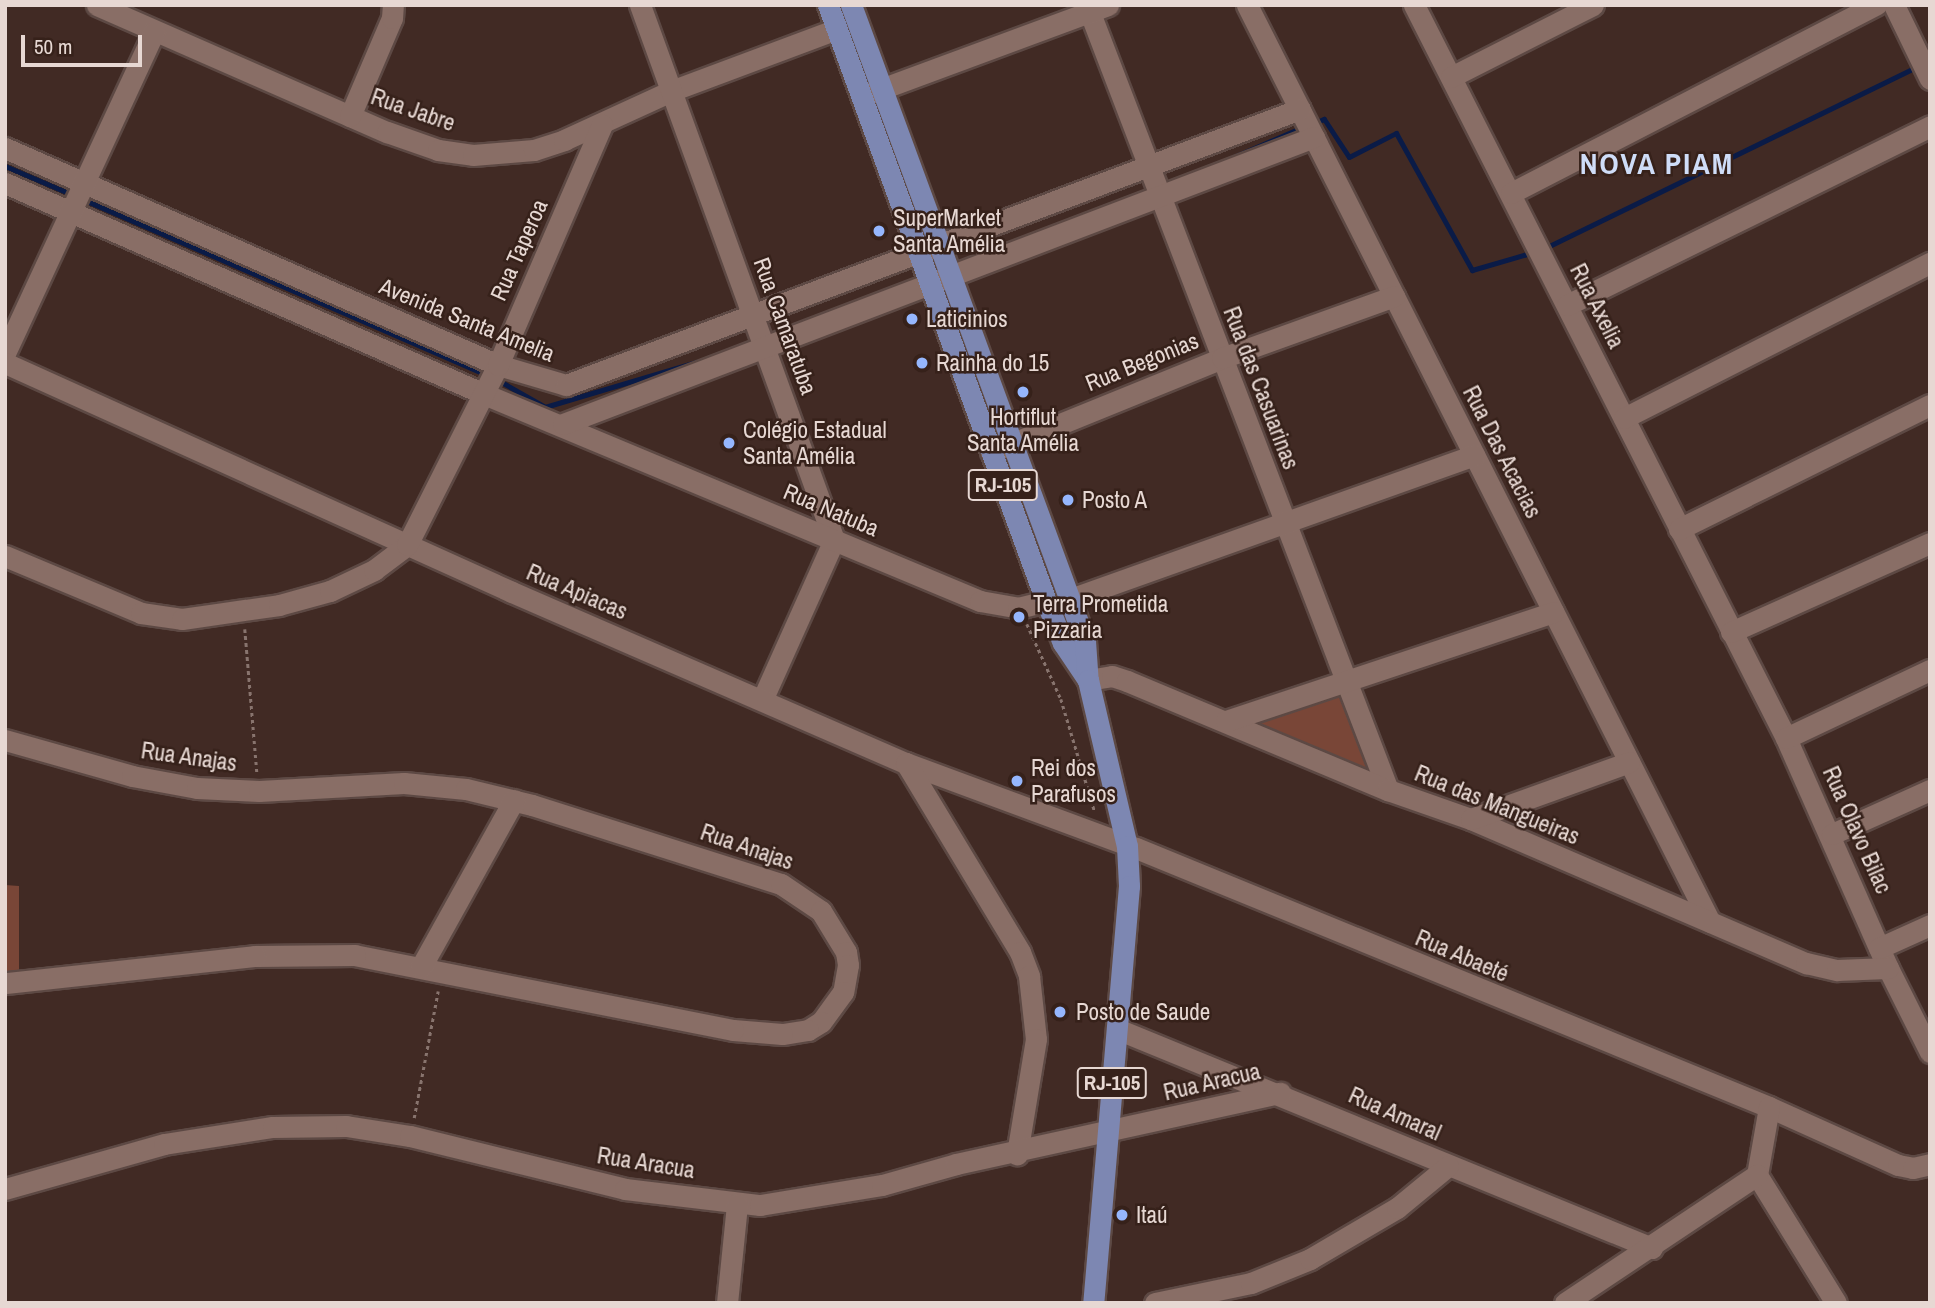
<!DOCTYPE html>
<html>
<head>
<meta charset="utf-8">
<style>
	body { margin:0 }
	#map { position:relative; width:1935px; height:1308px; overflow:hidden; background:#412a24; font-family:"Archivo Narrow",sans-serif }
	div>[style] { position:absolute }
	.green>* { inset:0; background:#794637 }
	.stream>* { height:5px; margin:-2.5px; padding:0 2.5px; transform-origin:2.5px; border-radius:2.5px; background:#0a1b47 }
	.path>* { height:2.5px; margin-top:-1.25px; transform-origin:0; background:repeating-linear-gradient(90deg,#88746e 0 3.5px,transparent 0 7px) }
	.roads { filter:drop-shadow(2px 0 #5d4944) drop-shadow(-2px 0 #5d4944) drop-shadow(0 2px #5d4944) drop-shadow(0 -2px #5d4944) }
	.minor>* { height:21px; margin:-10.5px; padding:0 10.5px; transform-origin:10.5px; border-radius:10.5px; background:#896e66 }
	.major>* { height:21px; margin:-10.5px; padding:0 10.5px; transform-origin:10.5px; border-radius:10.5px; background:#7d87b2 }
	.dots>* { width:19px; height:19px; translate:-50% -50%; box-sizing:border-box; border:4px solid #36211a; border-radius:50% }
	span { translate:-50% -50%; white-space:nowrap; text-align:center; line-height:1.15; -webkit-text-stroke:5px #36211a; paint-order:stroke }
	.shield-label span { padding:2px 5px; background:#36211a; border:2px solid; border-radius:5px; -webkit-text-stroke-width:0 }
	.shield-label { font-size:21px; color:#e7d8d3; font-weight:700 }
	.street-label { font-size:23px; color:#e7d8d3 }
	.poi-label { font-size:23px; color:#e7d8d3 }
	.left { translate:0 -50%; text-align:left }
	.district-label { font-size:30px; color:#cfddf8; font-weight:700; letter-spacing:2px }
	.frame { position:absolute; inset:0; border:7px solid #e7d8d3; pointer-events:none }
	.scale { position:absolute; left:21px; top:35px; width:121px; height:32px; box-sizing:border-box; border:4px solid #e7d8d3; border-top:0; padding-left:9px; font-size:21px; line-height:24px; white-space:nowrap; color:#e7d8d3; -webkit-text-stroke:5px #36211a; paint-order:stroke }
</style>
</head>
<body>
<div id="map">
	<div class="green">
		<div style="clip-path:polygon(1346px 686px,1385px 789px,1236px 726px)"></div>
		<div style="clip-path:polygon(5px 885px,19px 886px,19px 982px,5px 985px)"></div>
	</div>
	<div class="stream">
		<div style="left:1312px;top:124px;width:13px;rotate:-23deg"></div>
		<div style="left:1324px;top:119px;width:45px;rotate:56.7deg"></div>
		<div style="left:1349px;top:157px;width:53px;rotate:-27.1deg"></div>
		<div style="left:1396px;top:133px;width:157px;rotate:61deg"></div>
		<div style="left:1472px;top:270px;width:65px;rotate:-16.2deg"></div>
		<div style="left:1231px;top:158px;width:78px;rotate:-23.3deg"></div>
		<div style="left:5px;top:166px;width:74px;rotate:23.1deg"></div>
		<div style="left:82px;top:199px;width:442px;rotate:23.5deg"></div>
		<div style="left:1543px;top:249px;width:417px;rotate:-26deg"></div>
		<div style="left:496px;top:379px;width:56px;rotate:29.7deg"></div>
		<div style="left:545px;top:407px;width:158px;rotate:-16.6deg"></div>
	</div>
	<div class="path">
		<div style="left:1027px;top:624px;width:82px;rotate:65.6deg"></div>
		<div style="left:1061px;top:699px;width:118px;rotate:73.3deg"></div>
		<div style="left:245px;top:629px;width:144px;rotate:85.2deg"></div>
		<div style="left:414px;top:1118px;width:129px;rotate:-79.3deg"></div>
	</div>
	<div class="roads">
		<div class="minor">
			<div style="left:97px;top:5px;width:317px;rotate:23.7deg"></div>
			<div style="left:387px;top:132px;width:54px;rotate:19.4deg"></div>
			<div style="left:438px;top:150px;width:35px;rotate:8deg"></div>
			<div style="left:473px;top:155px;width:61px;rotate:-4.7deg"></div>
			<div style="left:534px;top:150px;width:32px;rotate:-18deg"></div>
			<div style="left:564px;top:140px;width:118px;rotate:-24.6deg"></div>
			<div style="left:671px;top:91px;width:177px;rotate:-20.5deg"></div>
			<div style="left:640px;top:5px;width:569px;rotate:70.07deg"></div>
			<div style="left:834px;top:540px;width:175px;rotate:114.2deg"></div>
			<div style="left:1087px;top:5px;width:841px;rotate:69.02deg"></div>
			<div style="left:1247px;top:5px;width:1027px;rotate:63.21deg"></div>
			<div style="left:1414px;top:5px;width:822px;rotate:63.09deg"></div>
			<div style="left:1786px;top:738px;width:252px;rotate:66.1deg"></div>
			<div style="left:1888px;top:968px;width:94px;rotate:63.4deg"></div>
			<div style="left:1894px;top:5px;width:82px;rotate:64.1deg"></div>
			<div style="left:1451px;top:77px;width:159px;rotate:-26.9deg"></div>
			<div style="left:865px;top:95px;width:259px;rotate:-20.3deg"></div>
			<div style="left:350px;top:116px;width:107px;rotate:-66.8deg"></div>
			<div style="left:392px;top:18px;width:13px;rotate:-86deg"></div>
			<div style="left:5px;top:148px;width:539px;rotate:23.76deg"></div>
			<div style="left:498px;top:365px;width:71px;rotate:16.4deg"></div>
			<div style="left:566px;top:385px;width:784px;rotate:-20.61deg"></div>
			<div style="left:5px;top:183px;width:523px;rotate:23.77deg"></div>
			<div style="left:484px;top:394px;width:537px;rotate:22.65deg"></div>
			<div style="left:980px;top:601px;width:39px;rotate:10deg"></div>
			<div style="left:1018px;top:608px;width:29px;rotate:-14deg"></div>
			<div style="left:1511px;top:193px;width:411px;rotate:-27.3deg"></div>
			<div style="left:1567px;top:305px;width:405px;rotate:-26.2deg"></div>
			<div style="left:5px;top:353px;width:354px;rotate:-65.1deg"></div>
			<div style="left:5px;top:363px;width:556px;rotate:24.31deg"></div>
			<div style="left:512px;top:592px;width:430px;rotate:23.5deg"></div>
			<div style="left:906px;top:763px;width:245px;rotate:20.3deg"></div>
			<div style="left:1136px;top:848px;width:684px;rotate:22.25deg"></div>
			<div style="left:1769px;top:1107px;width:141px;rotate:24.2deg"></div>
			<div style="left:1898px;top:1165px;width:15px;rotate:11deg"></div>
			<div style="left:1913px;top:1168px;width:17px;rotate:-13deg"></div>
			<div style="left:1624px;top:418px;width:343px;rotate:-26.9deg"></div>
			<div style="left:563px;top:424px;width:804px;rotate:-20.91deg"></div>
			<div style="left:991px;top:452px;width:249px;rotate:-22.1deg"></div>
			<div style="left:1222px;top:358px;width:183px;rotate:-19.8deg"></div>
			<div style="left:1679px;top:529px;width:280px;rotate:-26.3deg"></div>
			<div style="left:5px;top:556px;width:147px;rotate:22.7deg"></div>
			<div style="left:141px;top:613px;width:41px;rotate:8.3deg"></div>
			<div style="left:182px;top:619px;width:98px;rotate:-8.2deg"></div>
			<div style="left:279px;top:605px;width:53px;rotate:-15.4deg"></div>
			<div style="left:330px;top:591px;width:49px;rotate:-25.5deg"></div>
			<div style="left:374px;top:570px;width:41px;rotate:-37.1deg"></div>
			<div style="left:407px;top:545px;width:202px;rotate:-63.2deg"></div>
			<div style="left:498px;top:365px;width:262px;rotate:-66.6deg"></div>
			<div style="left:1070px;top:599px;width:429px;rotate:-19.6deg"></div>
			<div style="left:1731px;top:632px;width:218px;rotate:-24.1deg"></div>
			<div style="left:1088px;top:680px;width:24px;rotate:-9deg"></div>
			<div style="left:1112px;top:676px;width:16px;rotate:18deg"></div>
			<div style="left:1127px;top:681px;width:283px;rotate:22.7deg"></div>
			<div style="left:1388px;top:790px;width:88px;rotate:19.3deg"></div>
			<div style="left:1471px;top:819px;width:365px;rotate:23.3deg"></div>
			<div style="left:1806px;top:963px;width:32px;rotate:13deg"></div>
			<div style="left:1837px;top:970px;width:51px;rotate:-2.2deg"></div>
			<div style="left:1226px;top:721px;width:345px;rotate:-18.4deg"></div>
			<div style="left:1786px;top:738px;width:159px;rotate:-25.3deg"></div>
			<div style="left:5px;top:740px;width:132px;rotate:15.8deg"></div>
			<div style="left:132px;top:776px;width:66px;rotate:10.5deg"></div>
			<div style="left:197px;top:788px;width:62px;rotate:2.8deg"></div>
			<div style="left:259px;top:791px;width:145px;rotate:-3.2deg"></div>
			<div style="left:404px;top:783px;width:62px;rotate:5.5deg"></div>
			<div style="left:466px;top:789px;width:68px;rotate:13.6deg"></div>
			<div style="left:532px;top:805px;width:261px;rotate:17.6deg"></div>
			<div style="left:781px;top:884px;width:48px;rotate:34deg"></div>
			<div style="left:821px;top:911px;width:48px;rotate:58.6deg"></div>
			<div style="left:846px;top:952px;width:13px;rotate:81deg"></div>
			<div style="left:848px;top:965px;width:27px;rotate:100deg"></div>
			<div style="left:843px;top:992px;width:37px;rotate:126deg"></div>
			<div style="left:821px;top:1022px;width:15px;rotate:148deg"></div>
			<div style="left:808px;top:1030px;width:26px;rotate:171deg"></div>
			<div style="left:782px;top:1034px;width:49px;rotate:-175.3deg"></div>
			<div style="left:733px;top:1030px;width:385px;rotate:-168.8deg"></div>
			<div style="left:355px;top:955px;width:100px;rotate:179.4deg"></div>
			<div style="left:255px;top:956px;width:251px;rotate:173.8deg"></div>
			<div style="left:906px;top:763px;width:221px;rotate:58.9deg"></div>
			<div style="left:1020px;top:952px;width:26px;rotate:69deg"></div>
			<div style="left:1029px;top:976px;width:63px;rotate:83.7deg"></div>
			<div style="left:1036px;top:1039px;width:117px;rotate:99.4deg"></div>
			<div style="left:1471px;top:819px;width:168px;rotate:-19.8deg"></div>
			<div style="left:1832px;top:834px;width:107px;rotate:-24.2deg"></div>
			<div style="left:1879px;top:948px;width:56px;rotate:-24.3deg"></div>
			<div style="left:421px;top:967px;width:191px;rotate:-60.9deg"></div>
			<div style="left:1117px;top:1029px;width:578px;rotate:22.26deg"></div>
			<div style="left:1769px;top:1107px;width:69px;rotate:100deg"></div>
			<div style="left:1757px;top:1175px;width:150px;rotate:58.3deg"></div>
			<div style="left:5px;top:1189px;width:165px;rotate:-15.8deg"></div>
			<div style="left:164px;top:1144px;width:110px;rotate:-8.9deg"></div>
			<div style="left:273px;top:1127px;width:73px;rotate:-0.8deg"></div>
			<div style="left:346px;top:1126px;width:65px;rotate:8.9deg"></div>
			<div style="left:410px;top:1136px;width:221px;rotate:13.8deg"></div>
			<div style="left:625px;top:1189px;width:136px;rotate:6.8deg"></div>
			<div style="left:760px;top:1205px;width:124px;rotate:-9.3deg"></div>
			<div style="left:882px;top:1185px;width:77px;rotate:-15.8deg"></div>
			<div style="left:956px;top:1164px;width:332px;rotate:-12.4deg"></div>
			<div style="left:727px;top:1303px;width:99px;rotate:-84.2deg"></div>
			<div style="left:1155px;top:1303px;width:98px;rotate:-11.8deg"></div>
			<div style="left:1251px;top:1283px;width:64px;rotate:-22.1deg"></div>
			<div style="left:1310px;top:1259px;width:101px;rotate:-30.4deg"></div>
			<div style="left:1397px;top:1208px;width:66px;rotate:-39.5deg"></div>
			<div style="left:1565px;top:1303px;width:231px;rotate:-33.7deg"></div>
		</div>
		<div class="major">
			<div style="left:828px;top:5px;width:635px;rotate:69.91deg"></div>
			<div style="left:1046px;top:601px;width:45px;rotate:68deg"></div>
			<div style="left:1063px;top:643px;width:45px;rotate:56deg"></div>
			<div style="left:851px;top:5px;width:678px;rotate:69.8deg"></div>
			<div style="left:1085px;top:641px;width:39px;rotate:86deg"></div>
			<div style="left:1088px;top:680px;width:171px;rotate:76.8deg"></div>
			<div style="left:1127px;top:846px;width:40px;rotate:87.1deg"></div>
			<div style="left:1129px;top:886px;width:419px;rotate:94.9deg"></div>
		</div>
	</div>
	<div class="dots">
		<div style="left:879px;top:231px;background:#95b6fd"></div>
		<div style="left:912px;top:319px;background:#95b6fd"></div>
		<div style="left:922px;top:363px;background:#95b6fd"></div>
		<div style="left:1023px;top:392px;background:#95b6fd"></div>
		<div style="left:729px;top:443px;background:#95b6fd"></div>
		<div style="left:1068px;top:500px;background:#95b6fd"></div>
		<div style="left:1019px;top:617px;background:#95b6fd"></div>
		<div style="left:1017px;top:781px;background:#95b6fd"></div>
		<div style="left:1060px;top:1012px;background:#95b6fd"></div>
		<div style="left:1122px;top:1215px;background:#95b6fd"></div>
	</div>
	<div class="shield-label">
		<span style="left:1003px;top:485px">RJ-105</span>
		<span style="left:1112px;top:1083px">RJ-105</span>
	</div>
	<div class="street-label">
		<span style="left:413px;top:110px;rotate:19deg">Rua Jabre</span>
		<span style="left:519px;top:250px;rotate:-66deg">Rua Taperoa</span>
		<span style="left:1597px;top:306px;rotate:63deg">Rua Axelia</span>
		<span style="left:467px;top:320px;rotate:22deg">Avenida Santa Amelia</span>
		<span style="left:785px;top:326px;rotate:70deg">Rua Camaratuba</span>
		<span style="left:1142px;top:362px;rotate:-22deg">Rua Begonias</span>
		<span style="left:1261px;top:388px;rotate:69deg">Rua das Casuarinas</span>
		<span style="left:1502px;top:452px;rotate:63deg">Rua Das Acacias</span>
		<span style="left:831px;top:510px;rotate:23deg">Rua Natuba</span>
		<span style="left:577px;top:592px;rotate:23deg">Rua Apiacas</span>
		<span style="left:189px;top:757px;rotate:8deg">Rua Anajas</span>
		<span style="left:1497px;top:805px;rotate:22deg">Rua das Mangueiras</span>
		<span style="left:1857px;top:830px;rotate:66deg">Rua Olavo Bilac</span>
		<span style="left:747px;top:847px;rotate:19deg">Rua Anajas</span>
		<span style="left:1462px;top:956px;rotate:23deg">Rua Abaeté</span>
		<span style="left:1212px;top:1082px;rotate:-13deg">Rua Aracua</span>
		<span style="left:1395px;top:1114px;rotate:24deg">Rua Amaral</span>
		<span style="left:646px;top:1163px;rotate:9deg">Rua Aracua</span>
	</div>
	<div class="poi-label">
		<span class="left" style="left:893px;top:231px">SuperMarket<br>Santa Amélia</span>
		<span class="left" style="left:926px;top:319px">Laticinios</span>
		<span class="left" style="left:936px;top:363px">Rainha do 15</span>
		<span style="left:1023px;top:430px">Hortiflut<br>Santa Amélia</span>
		<span class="left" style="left:743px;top:443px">Colégio Estadual<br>Santa Amélia</span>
		<span class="left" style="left:1082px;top:500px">Posto A</span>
		<span class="left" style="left:1033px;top:617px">Terra Prometida<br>Pizzaria</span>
		<span class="left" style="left:1031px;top:781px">Rei dos<br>Parafusos</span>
		<span class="left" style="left:1076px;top:1012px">Posto de Saude</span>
		<span class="left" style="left:1136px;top:1215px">Itaú</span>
	</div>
	<div class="district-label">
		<span style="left:1657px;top:163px">NOVA PIAM</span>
	</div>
	<div class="frame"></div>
	<div class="scale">50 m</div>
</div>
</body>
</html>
